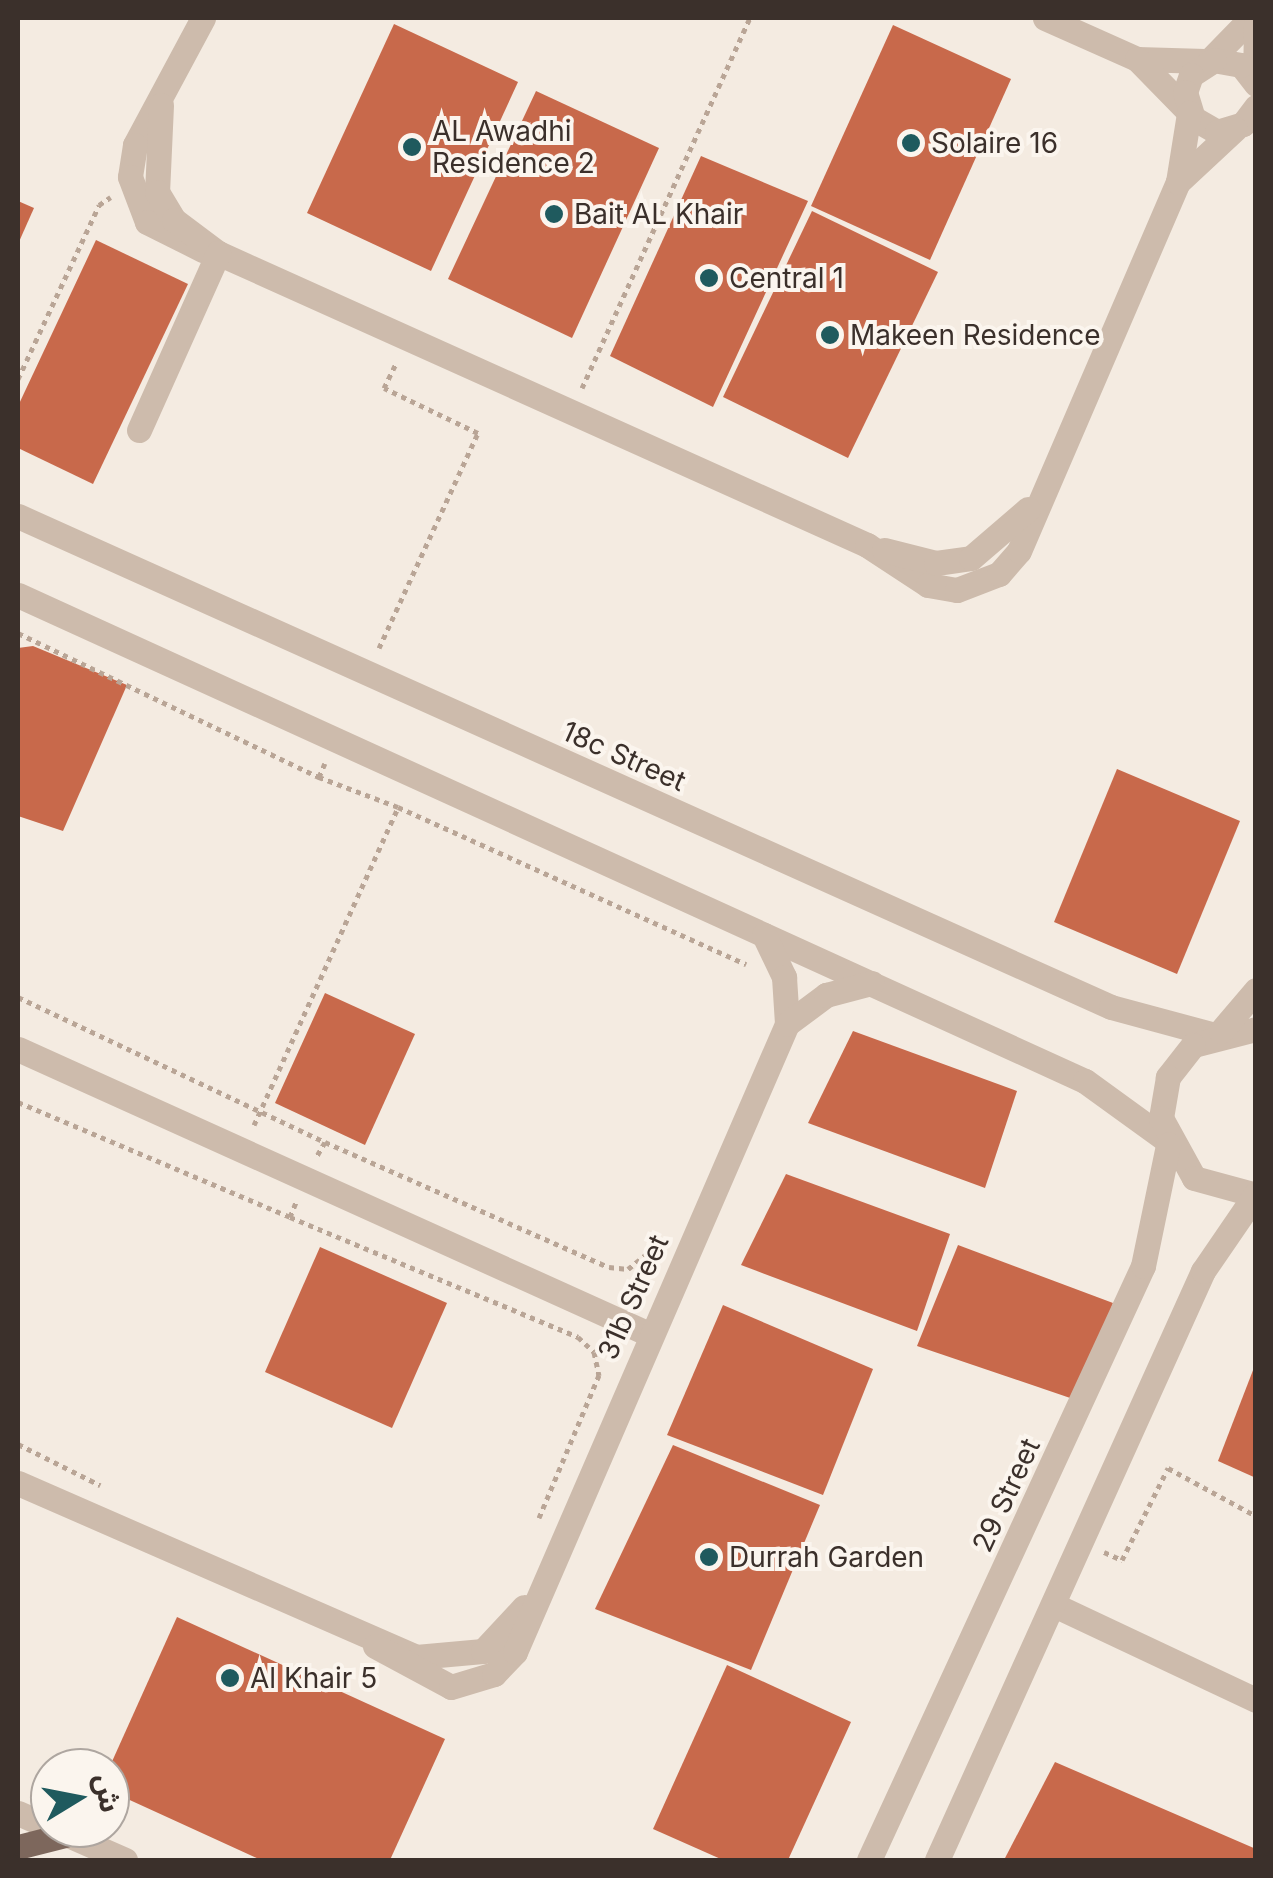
<!DOCTYPE html>
<html>
<head>
<meta charset="utf-8">
<style>
	body { margin:0 }
	#map { position:relative; width:1273px; height:1878px; overflow:hidden; background:#f4ebe1; font-family:Inter,"Noto Sans Arabic",sans-serif }
	div>[style] { position:absolute }
	.building>* { inset:0; background:#c8694b }
	.path>* { height:5px; margin-top:-2.5px; transform-origin:0; background:repeating-linear-gradient(90deg,#b9a596 0 5px,transparent 0 10px) }
	.minor>* { height:25px; margin:-12.5px; padding:0 12.5px; transform-origin:12.5px; border-radius:12.5px; background:#cdbbac }
	.major>* { height:25px; margin:-12.5px; padding:0 12.5px; transform-origin:12.5px; border-radius:12.5px; background:#7d675c }
	.dots>* { width:28px; height:28px; translate:-50% -50%; box-sizing:border-box; border:5px solid #fbf5ee; border-radius:50% }
	span { translate:-50% -50%; white-space:nowrap; text-align:center; line-height:1.15; -webkit-text-stroke:8px #fbf5ee; paint-order:stroke }
	.poi-label { font-size:28px; color:#3b302b }
	.left { translate:0 -50%; text-align:left }
	.street-label { font-size:28px; color:#3b302b }
	.frame { position:absolute; inset:0; border:20px solid #3b302b; pointer-events:none }
	.north { position:absolute; left:30px; top:1748px; width:100px; height:100px; box-sizing:border-box; background:#fbf5ee; border:2px solid #aea6a0; border-radius:50%; rotate:80deg; font-size:28px; font-weight:700; line-height:40px; text-align:center; color:#3b302b }
	.north::after { content:''; display:block; margin:auto; width:35px; height:45px; background:#1f5a5e; clip-path:polygon(50% 0,100% 100%,50% 72%,0 100%) }
</style>
</head>
<body>
<div id="map">
	<div class="building">
		<div style="clip-path:polygon(394px 24px,518px 82px,431px 271px,307px 213px)"></div>
		<div style="clip-path:polygon(893px 25px,1011px 79px,930px 260px,811px 206px)"></div>
		<div style="clip-path:polygon(536px 91px,659px 148px,572px 338px,448px 279px)"></div>
		<div style="clip-path:polygon(701px 156px,808px 201px,713px 407px,610px 356px)"></div>
		<div style="clip-path:polygon(18px 201px,34px 208px,18px 244px)"></div>
		<div style="clip-path:polygon(812px 211px,938px 272px,848px 458px,723px 397px)"></div>
		<div style="clip-path:polygon(96px 240px,188px 284px,93px 484px,18px 448px,18px 406px)"></div>
		<div style="clip-path:polygon(33px 646px,127px 685px,63px 831px,18px 816px,18px 648px)"></div>
		<div style="clip-path:polygon(1117px 769px,1240px 821px,1177px 974px,1054px 922px)"></div>
		<div style="clip-path:polygon(325px 993px,415px 1034px,365px 1145px,275px 1103px)"></div>
		<div style="clip-path:polygon(853px 1031px,1017px 1091px,985px 1188px,808px 1123px)"></div>
		<div style="clip-path:polygon(786px 1174px,950px 1234px,917px 1331px,741px 1265px)"></div>
		<div style="clip-path:polygon(958px 1245px,1113px 1303px,1079px 1401px,917px 1346px)"></div>
		<div style="clip-path:polygon(320px 1247px,447px 1303px,392px 1428px,265px 1372px)"></div>
		<div style="clip-path:polygon(723px 1305px,873px 1369px,823px 1495px,667px 1435px)"></div>
		<div style="clip-path:polygon(1255px 1365px,1256px 1365px,1256px 1478px,1218px 1461px)"></div>
		<div style="clip-path:polygon(673px 1445px,820px 1505px,751px 1670px,595px 1609px)"></div>
		<div style="clip-path:polygon(177px 1617px,445px 1739px,390px 1860px,261px 1860px,110px 1791px,110px 1766px)"></div>
		<div style="clip-path:polygon(727px 1665px,851px 1722px,788px 1860px,723px 1860px,653px 1829px)"></div>
		<div style="clip-path:polygon(1055px 1762px,1256px 1849px,1256px 1860px,1004px 1860px)"></div>
	</div>
	<div class="path">
		<div style="left:18px;top:379px;width:192px;rotate:-65deg"></div>
		<div style="left:99px;top:205px;width:14px;rotate:-34deg"></div>
		<div style="left:582px;top:388px;width:406px;rotate:-65.6deg"></div>
		<div style="left:18px;top:633px;width:334px;rotate:25.6deg"></div>
		<div style="left:379px;top:648px;width:237px;rotate:-65.3deg"></div>
		<div style="left:478px;top:433px;width:104px;rotate:-154.4deg"></div>
		<div style="left:384px;top:388px;width:28px;rotate:-64deg"></div>
		<div style="left:398px;top:807px;width:382px;rotate:24.3deg"></div>
		<div style="left:18px;top:997px;width:340px;rotate:25.3deg"></div>
		<div style="left:325px;top:1142px;width:16px;rotate:120deg"></div>
		<div style="left:18px;top:1102px;width:295px;rotate:22.9deg"></div>
		<div style="left:290px;top:1217px;width:16px;rotate:-68deg"></div>
		<div style="left:254px;top:1125px;width:349px;rotate:-65.6deg"></div>
		<div style="left:398px;top:807px;width:85px;rotate:-159.2deg"></div>
		<div style="left:319px;top:777px;width:15px;rotate:-67deg"></div>
		<div style="left:325px;top:1142px;width:310px;rotate:23.8deg"></div>
		<div style="left:609px;top:1267px;width:19px;rotate:6deg"></div>
		<div style="left:628px;top:1269px;width:38px;rotate:-39deg"></div>
		<div style="left:290px;top:1217px;width:312px;rotate:22.6deg"></div>
		<div style="left:578px;top:1337px;width:22px;rotate:43deg"></div>
		<div style="left:594px;top:1352px;width:24px;rotate:78deg"></div>
		<div style="left:599px;top:1375px;width:155px;rotate:112.8deg"></div>
		<div style="left:18px;top:1444px;width:92px;rotate:26.6deg"></div>
		<div style="left:1104px;top:1552px;width:20px;rotate:24deg"></div>
		<div style="left:1122px;top:1560px;width:103px;rotate:-63.4deg"></div>
		<div style="left:1168px;top:1468px;width:100px;rotate:28.6deg"></div>
	</div>
	<div class="minor">
		<div style="left:203px;top:18px;width:144px;rotate:118.2deg"></div>
		<div style="left:135px;top:145px;width:32px;rotate:99deg"></div>
		<div style="left:130px;top:177px;width:48px;rotate:69.3deg"></div>
		<div style="left:147px;top:222px;width:63px;rotate:26.6deg"></div>
		<div style="left:1045px;top:18px;width:101px;rotate:24deg"></div>
		<div style="left:1137px;top:59px;width:68px;rotate:1.7deg"></div>
		<div style="left:1137px;top:59px;width:73px;rotate:45.6deg"></div>
		<div style="left:1210px;top:60px;width:59px;rotate:-45.7deg"></div>
		<div style="left:1255px;top:82px;width:59px;rotate:-89deg"></div>
		<div style="left:1256px;top:84px;width:24px;rotate:-128deg"></div>
		<div style="left:1241px;top:65px;width:27px;rotate:-170deg"></div>
		<div style="left:1214px;top:60px;width:27px;rotate:147deg"></div>
		<div style="left:1191px;top:75px;width:18px;rotate:109deg"></div>
		<div style="left:1185px;top:92px;width:27px;rotate:73deg"></div>
		<div style="left:1193px;top:118px;width:28px;rotate:30deg"></div>
		<div style="left:1217px;top:132px;width:27px;rotate:-17deg"></div>
		<div style="left:1243px;top:124px;width:21px;rotate:-53deg"></div>
		<div style="left:161px;top:105px;width:87px;rotate:92.6deg"></div>
		<div style="left:157px;top:192px;width:33px;rotate:59deg"></div>
		<div style="left:174px;top:220px;width:55px;rotate:36.9deg"></div>
		<div style="left:218px;top:253px;width:712px;rotate:24.22deg"></div>
		<div style="left:867px;top:545px;width:73px;rotate:33.3deg"></div>
		<div style="left:928px;top:585px;width:29px;rotate:10deg"></div>
		<div style="left:957px;top:590px;width:45px;rotate:-20.9deg"></div>
		<div style="left:999px;top:574px;width:30px;rotate:-49deg"></div>
		<div style="left:1019px;top:551px;width:402px;rotate:-66.7deg"></div>
		<div style="left:1178px;top:182px;width:70px;rotate:-80.9deg"></div>
		<div style="left:1178px;top:182px;width:78px;rotate:-42.9deg"></div>
		<div style="left:139px;top:430px;width:194px;rotate:-65.9deg"></div>
		<div style="left:18px;top:516px;width:1198px;rotate:24.19deg"></div>
		<div style="left:1111px;top:1007px;width:104px;rotate:15.1deg"></div>
		<div style="left:884px;top:550px;width:54px;rotate:14deg"></div>
		<div style="left:936px;top:563px;width:35px;rotate:-8deg"></div>
		<div style="left:971px;top:558px;width:75px;rotate:-40.7deg"></div>
		<div style="left:18px;top:595px;width:1172px;rotate:24.49deg"></div>
		<div style="left:1085px;top:1081px;width:99px;rotate:35.9deg"></div>
		<div style="left:764px;top:935px;width:47px;rotate:64.5deg"></div>
		<div style="left:784px;top:977px;width:47px;rotate:86.3deg"></div>
		<div style="left:1256px;top:1029px;width:65px;rotate:165.7deg"></div>
		<div style="left:1193px;top:1045px;width:41px;rotate:128deg"></div>
		<div style="left:1168px;top:1077px;width:42px;rotate:99.7deg"></div>
		<div style="left:1161px;top:1118px;width:68px;rotate:61.2deg"></div>
		<div style="left:1194px;top:1178px;width:64px;rotate:15.3deg"></div>
		<div style="left:1221px;top:1031px;width:54px;rotate:-49.5deg"></div>
		<div style="left:18px;top:1049px;width:692px;rotate:24.31deg"></div>
		<div style="left:18px;top:1483px;width:434px;rotate:23.6deg"></div>
		<div style="left:416px;top:1657px;width:67px;rotate:-5.1deg"></div>
		<div style="left:483px;top:1651px;width:60px;rotate:-47deg"></div>
		<div style="left:1054px;top:1605px;width:223px;rotate:25.2deg"></div>
		<div style="left:375px;top:1646px;width:86px;rotate:28.3deg"></div>
		<div style="left:451px;top:1687px;width:45px;rotate:-16.8deg"></div>
		<div style="left:494px;top:1674px;width:30px;rotate:-46deg"></div>
		<div style="left:515px;top:1652px;width:684px;rotate:-66.58deg"></div>
		<div style="left:787px;top:1024px;width:49px;rotate:-36.6deg"></div>
		<div style="left:826px;top:995px;width:47px;rotate:-14.9deg"></div>
		<div style="left:18px;top:1813px;width:117px;rotate:23.7deg"></div>
		<div style="left:869px;top:1860px;width:654px;rotate:-65.24deg"></div>
		<div style="left:1143px;top:1266px;width:124px;rotate:-78.3deg"></div>
		<div style="left:937px;top:1860px;width:646px;rotate:-65.7deg"></div>
		<div style="left:1203px;top:1271px;width:92px;rotate:-55.6deg"></div>
	</div>
	<div class="major">
		<div style="left:18px;top:1847px;width:49px;rotate:-14.3deg"></div>
	</div>
	<div class="dots">
		<div style="left:911px;top:143px;background:#1f5a5e"></div>
		<div style="left:412px;top:147px;background:#1f5a5e"></div>
		<div style="left:554px;top:214px;background:#1f5a5e"></div>
		<div style="left:709px;top:278px;background:#1f5a5e"></div>
		<div style="left:830px;top:335px;background:#1f5a5e"></div>
		<div style="left:709px;top:1557px;background:#1f5a5e"></div>
		<div style="left:230px;top:1678px;background:#1f5a5e"></div>
	</div>
	<div class="poi-label">
		<span class="left" style="left:432px;top:147px">AL Awadhi<br>Residence 2</span>
		<span class="left" style="left:931px;top:143px">Solaire 16</span>
		<span class="left" style="left:574px;top:214px">Bait AL Khair</span>
		<span class="left" style="left:729px;top:278px">Central 1</span>
		<span class="left" style="left:850px;top:335px">Makeen Residence</span>
		<span class="left" style="left:729px;top:1557px">Durrah Garden</span>
		<span class="left" style="left:250px;top:1678px">Al Khair 5</span>
	</div>
	<div class="street-label">
		<span style="left:624px;top:756px;rotate:24deg">18c Street</span>
		<span style="left:633px;top:1297px;rotate:-66deg">31b Street</span>
		<span style="left:1006px;top:1495px;rotate:-65deg">29 Street</span>
	</div>
	<div class="frame"></div>
	<div class="north">ش</div>
</div>
</body>
</html>
